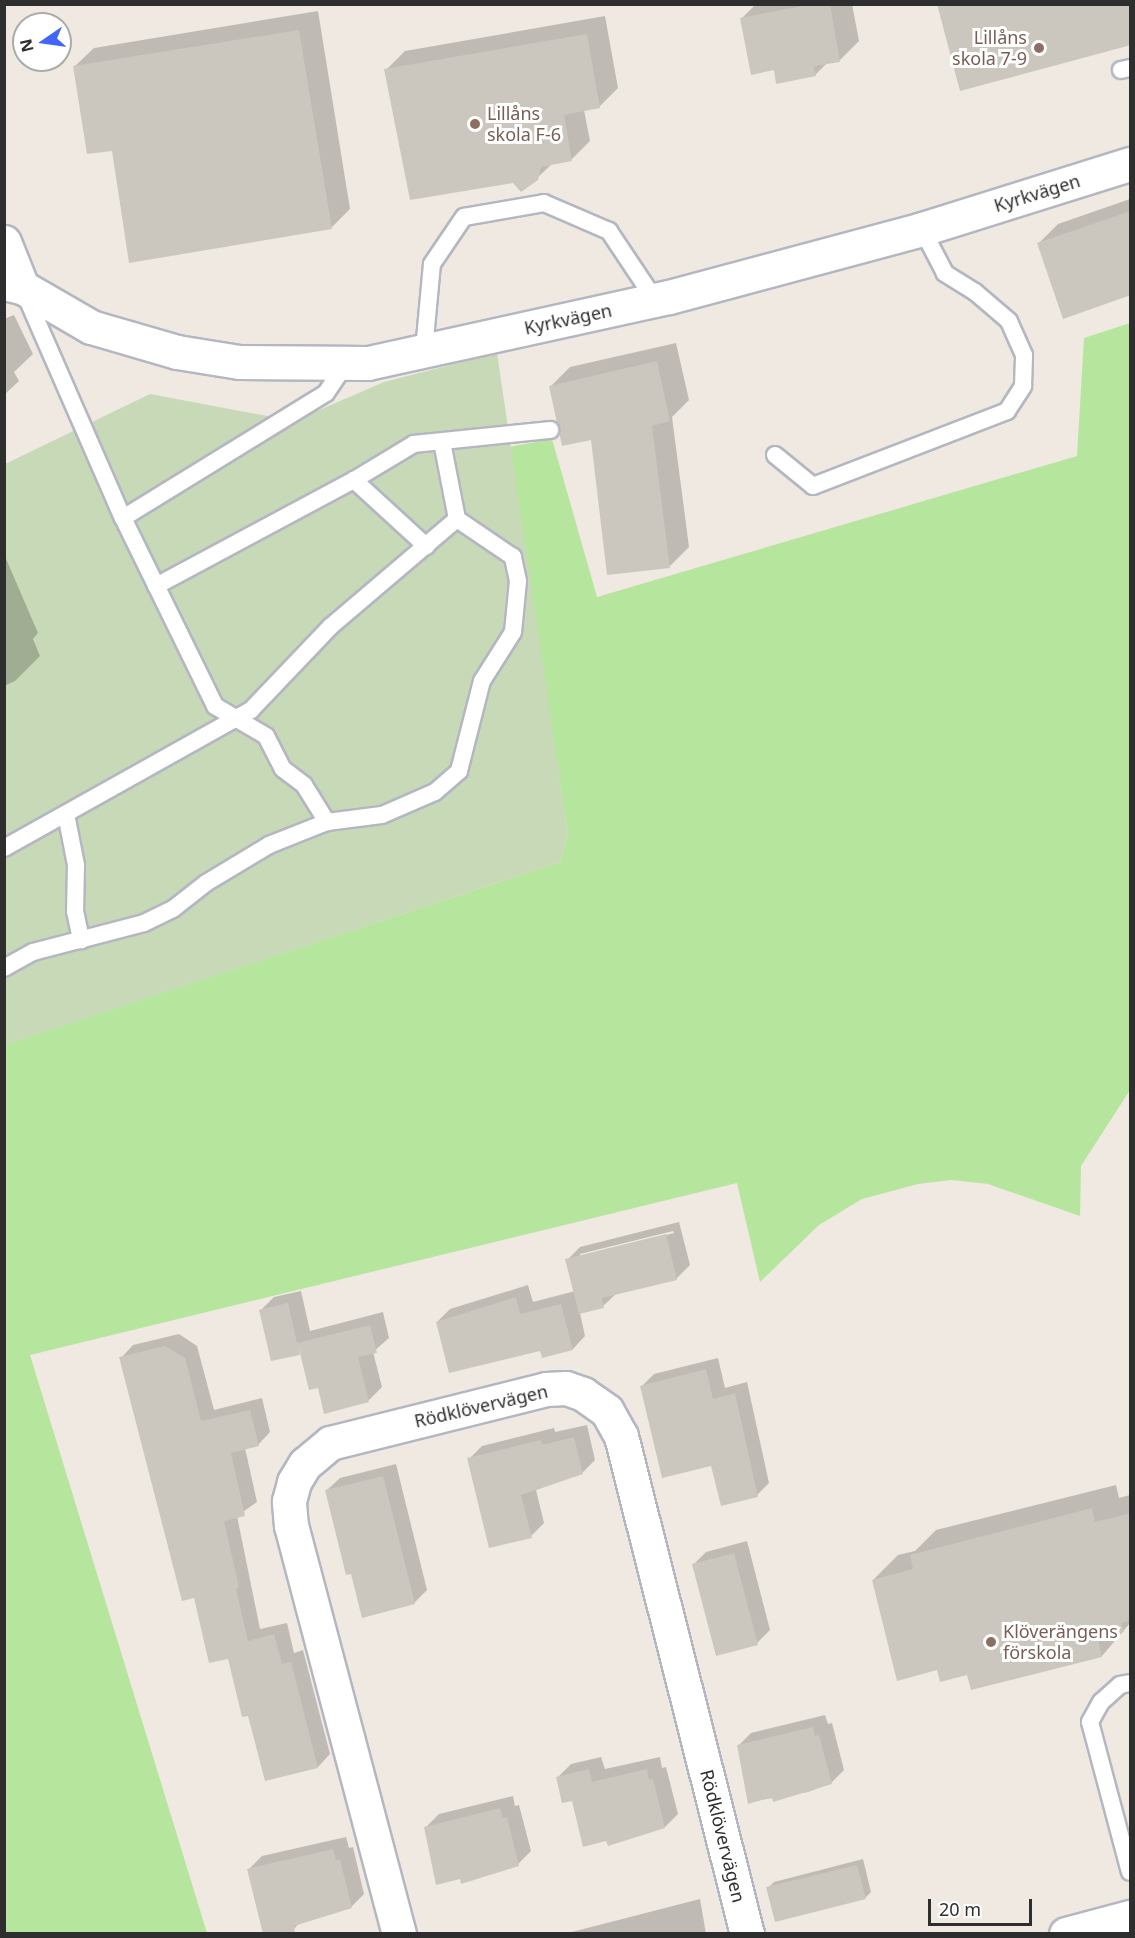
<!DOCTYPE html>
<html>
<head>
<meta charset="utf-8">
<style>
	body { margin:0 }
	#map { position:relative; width:1135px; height:1938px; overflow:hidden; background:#efe9e1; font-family:"Noto Sans",sans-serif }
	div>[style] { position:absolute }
	.green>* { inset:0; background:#b6e59e }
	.cemetery>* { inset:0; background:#c8d9b8 }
	.shadow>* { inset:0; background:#0003 }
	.building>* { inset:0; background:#cbc7bf }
	.roads { filter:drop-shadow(2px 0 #b4b7c1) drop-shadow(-2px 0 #b4b7c1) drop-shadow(0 2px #b4b7c1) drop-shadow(0 -2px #b4b7c1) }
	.lane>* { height:16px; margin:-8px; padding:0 8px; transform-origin:8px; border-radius:8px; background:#fff }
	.street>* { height:33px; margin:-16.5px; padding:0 16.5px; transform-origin:16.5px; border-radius:16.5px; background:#fff }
	.dots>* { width:16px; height:16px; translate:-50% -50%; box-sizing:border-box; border:3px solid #fff; border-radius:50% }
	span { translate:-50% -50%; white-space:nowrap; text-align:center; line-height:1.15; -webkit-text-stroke:6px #fff; paint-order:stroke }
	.education-label { font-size:18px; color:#785e54 }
	.right { translate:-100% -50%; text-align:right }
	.left { translate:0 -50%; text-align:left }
	.street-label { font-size:18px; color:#2e2e2e }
	.frame { position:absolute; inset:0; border:6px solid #2e2e2e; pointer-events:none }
	.north { position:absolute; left:12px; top:12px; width:60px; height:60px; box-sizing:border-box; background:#fff; border:2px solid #ababab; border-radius:50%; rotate:257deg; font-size:16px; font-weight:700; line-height:24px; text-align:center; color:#2e2e2e }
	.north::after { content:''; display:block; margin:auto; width:21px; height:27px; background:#4264fb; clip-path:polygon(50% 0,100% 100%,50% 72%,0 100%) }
	.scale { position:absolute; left:928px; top:1899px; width:104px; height:27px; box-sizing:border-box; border:3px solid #2e2e2e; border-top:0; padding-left:8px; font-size:18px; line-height:21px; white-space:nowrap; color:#2e2e2e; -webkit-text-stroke:4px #fff; paint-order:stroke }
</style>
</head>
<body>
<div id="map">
	<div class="green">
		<div style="clip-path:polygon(1130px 323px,1130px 1090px,1081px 1166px,1080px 1216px,988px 1184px,951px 1180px,918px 1184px,862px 1199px,819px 1225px,760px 1282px,737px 1183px,30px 1355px,207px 1933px,5px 1933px,4px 1045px,560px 862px,568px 834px,509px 447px,552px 439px,597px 597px,1077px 456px,1084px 338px)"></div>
	</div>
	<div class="cemetery">
		<div style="clip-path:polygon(497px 353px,568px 834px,560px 862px,5px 1045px,5px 464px,150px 394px,294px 421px,384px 382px)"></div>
	</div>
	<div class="shadow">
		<div style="clip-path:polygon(756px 4px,852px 4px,859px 41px,840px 60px,828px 62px,815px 75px,775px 69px,742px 18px)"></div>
		<div style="clip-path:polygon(318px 11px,350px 209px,331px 228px,113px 149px,74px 67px,94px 48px)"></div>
		<div style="clip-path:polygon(605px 16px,618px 88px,599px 107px,584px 110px,590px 141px,571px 160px,553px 163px,537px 178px,513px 182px,386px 70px,405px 51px)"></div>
		<div style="clip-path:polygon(1130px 199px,1130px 294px,1038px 244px,1058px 224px)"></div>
		<div style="clip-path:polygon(14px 315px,33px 354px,14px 372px,19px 381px,4px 395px,4px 319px)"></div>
		<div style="clip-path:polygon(676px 343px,689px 400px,672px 417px,689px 547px,670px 566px,592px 438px,551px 386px,570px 367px)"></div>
		<div style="clip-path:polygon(4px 554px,38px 633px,33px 639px,40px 656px,15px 681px,4px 686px)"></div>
		<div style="clip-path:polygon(evenodd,679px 1222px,690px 1265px,677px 1278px,617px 1293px,603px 1306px,580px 1313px,585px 1336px,573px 1349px,541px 1349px,437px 1322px,450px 1309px,528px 1285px,533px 1302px,575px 1291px,567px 1260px,580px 1247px,679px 1222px,673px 1231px,674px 1233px,580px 1257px,580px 1254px,673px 1231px)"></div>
		<div style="clip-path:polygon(301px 1291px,310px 1331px,383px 1312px,389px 1338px,373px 1352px,382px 1387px,369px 1400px,319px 1386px,301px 1351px,261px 1310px,274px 1297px)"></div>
		<div style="clip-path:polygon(179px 1334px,197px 1346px,214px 1410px,262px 1398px,270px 1432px,258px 1445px,245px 1448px,257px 1502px,237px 1516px,260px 1629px,287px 1623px,294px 1653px,303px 1650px,330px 1754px,318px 1767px,250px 1714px,229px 1657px,195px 1596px,121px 1358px,133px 1345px)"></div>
		<div style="clip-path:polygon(718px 1358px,725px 1388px,747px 1382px,769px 1483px,757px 1495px,712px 1464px,642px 1386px,654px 1374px)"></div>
		<div style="clip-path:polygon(587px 1425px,595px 1460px,582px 1473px,536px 1490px,544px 1523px,531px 1536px,469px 1459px,482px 1446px,554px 1428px,555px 1432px)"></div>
		<div style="clip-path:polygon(396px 1464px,427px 1590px,414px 1603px,327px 1490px,340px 1478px)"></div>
		<div style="clip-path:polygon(1116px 1485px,1119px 1498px,1130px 1495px,1130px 1623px,1102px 1656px,968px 1673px,939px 1669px,873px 1580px,898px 1555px,915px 1551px,936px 1530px)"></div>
		<div style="clip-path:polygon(747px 1541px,770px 1630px,757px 1643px,693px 1565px,706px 1552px)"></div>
		<div style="clip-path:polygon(825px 1715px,828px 1724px,832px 1723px,844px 1770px,831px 1783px,808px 1792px,749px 1802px,738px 1746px,751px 1733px)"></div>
		<div style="clip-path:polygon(601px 1757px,605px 1769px,660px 1757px,662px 1768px,666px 1767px,678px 1814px,665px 1827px,609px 1844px,558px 1777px,571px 1764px)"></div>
		<div style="clip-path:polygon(513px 1796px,515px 1806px,519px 1805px,531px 1851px,518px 1864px,462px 1882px,426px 1827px,439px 1814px)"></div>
		<div style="clip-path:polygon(346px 1837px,349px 1848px,353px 1847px,364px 1894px,351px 1907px,299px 1923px,294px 1929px,249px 1869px,262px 1856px)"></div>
		<div style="clip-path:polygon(863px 1859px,871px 1892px,865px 1898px,768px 1888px,774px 1882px)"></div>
		<div style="clip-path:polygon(700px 1899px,706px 1934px,564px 1934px)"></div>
	</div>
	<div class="building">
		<div style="clip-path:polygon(813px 4px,830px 4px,840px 62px,814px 66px,816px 76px,776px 84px,774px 70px,751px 75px,740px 18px)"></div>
		<div style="clip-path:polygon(937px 4px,1131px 4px,1131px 45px,960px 91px)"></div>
		<div style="clip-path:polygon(299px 30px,332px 229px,129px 263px,112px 151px,87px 154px,73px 66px)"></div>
		<div style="clip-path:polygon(587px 34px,600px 108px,564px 115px,572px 161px,541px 167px,538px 180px,521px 192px,513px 183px,410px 200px,384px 69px)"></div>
		<div style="clip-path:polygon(1131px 211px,1131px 295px,1063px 319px,1037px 243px)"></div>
		<div style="clip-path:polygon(657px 361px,670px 421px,652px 426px,670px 568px,607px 575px,591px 440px,562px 446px,549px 386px)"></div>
		<div style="clip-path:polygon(666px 1234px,677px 1280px,602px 1298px,604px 1308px,579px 1314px,565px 1259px)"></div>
		<div style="clip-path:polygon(516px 1297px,520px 1314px,561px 1304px,573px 1350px,542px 1358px,540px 1351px,449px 1373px,436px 1322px)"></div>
		<div style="clip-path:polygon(288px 1303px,297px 1343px,370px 1325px,377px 1353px,358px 1357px,369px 1402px,324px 1414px,318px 1388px,309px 1390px,298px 1345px,300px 1355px,271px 1361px,259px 1310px)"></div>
		<div style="clip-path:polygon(165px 1346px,185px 1358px,201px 1421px,250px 1410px,259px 1446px,231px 1453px,245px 1516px,224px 1521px,239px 1587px,236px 1589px,248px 1641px,274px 1634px,282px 1664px,291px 1662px,318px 1768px,265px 1781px,248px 1716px,242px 1717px,228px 1659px,209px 1663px,194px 1598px,182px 1601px,119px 1357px)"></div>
		<div style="clip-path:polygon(706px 1369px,713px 1399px,735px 1393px,758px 1497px,721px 1506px,711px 1466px,662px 1478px,640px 1386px)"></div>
		<div style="clip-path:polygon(574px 1437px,583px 1474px,521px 1495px,532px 1538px,489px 1548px,467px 1458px,541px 1440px,542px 1445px)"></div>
		<div style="clip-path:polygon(383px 1476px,415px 1604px,362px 1618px,351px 1574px,346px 1575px,325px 1490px)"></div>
		<div style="clip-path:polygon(1092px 1508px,1095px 1522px,1131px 1513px,1131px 1620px,1121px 1623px,1124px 1632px,1098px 1639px,1102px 1657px,971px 1690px,967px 1675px,940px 1682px,937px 1670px,897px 1681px,872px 1580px,913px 1569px,910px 1555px)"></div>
		<div style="clip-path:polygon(734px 1553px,758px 1645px,716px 1656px,692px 1564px)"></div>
		<div style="clip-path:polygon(813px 1727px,815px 1736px,819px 1735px,832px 1784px,773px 1802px,772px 1797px,748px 1804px,737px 1745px)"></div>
		<div style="clip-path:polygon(589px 1769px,592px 1782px,647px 1769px,649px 1780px,653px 1779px,665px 1828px,608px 1846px,606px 1841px,583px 1847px,572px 1801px,562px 1803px,556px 1777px)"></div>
		<div style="clip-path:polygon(500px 1808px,503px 1818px,507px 1817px,519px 1866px,461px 1884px,460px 1879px,436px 1885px,424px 1827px)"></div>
		<div style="clip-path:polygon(333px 1849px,336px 1860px,340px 1859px,352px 1908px,294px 1926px,295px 1934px,263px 1934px,247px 1869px)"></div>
		<div style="clip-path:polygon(857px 1865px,866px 1899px,775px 1922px,766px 1887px)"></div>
	</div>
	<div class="roads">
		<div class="lane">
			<div style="left:1121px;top:70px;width:9px;rotate:-13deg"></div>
			<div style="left:25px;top:294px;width:244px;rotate:66.4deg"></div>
			<div style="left:123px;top:518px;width:209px;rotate:63.9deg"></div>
			<div style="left:215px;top:706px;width:59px;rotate:30.5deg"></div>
			<div style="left:266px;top:736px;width:37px;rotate:63deg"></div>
			<div style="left:283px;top:769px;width:26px;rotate:37deg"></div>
			<div style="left:304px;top:785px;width:44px;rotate:58.1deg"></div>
			<div style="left:424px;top:350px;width:86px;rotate:-84.7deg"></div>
			<div style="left:432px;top:264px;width:57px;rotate:-55.8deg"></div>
			<div style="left:464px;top:217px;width:81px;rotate:-9.9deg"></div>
			<div style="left:544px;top:203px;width:71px;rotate:23.3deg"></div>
			<div style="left:609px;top:231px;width:83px;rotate:56.3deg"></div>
			<div style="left:775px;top:455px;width:49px;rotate:39.2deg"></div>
			<div style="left:813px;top:486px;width:208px;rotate:-21.1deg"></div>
			<div style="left:1007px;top:411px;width:30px;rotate:-57deg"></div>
			<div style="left:1023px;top:386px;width:31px;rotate:-88deg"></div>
			<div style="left:1024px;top:355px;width:37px;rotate:-114deg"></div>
			<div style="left:1009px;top:321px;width:45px;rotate:-139.5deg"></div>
			<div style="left:975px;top:292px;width:36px;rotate:-148deg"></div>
			<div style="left:945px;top:273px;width:50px;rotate:-117.6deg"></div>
			<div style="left:354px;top:480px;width:98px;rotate:42.5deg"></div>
			<div style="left:123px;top:518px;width:238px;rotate:-31.6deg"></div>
			<div style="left:326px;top:393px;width:36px;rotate:-56deg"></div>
			<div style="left:156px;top:586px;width:225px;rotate:-28.2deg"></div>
			<div style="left:354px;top:480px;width:70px;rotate:-31deg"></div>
			<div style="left:414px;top:444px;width:137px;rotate:-5.9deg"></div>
			<div style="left:66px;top:814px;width:52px;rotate:78.9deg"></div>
			<div style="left:76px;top:865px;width:46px;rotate:91.2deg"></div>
			<div style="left:75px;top:911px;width:30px;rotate:78deg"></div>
			<div style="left:4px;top:848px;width:283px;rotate:-29.2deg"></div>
			<div style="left:251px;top:710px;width:115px;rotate:-46.4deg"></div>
			<div style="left:330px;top:627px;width:167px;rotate:-40.4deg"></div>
			<div style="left:457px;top:519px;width:78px;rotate:-101deg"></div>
			<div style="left:4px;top:968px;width:33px;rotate:-29deg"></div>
			<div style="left:33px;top:952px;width:115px;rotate:-14.6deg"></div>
			<div style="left:144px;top:923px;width:32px;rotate:-26deg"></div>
			<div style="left:173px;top:909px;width:42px;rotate:-38.2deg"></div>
			<div style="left:206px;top:883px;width:74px;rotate:-31.1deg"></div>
			<div style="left:269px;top:845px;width:62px;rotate:-21.6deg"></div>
			<div style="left:327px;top:822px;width:55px;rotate:-7.3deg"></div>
			<div style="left:382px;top:815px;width:58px;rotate:-23.5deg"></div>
			<div style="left:435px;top:792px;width:32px;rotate:-41deg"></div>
			<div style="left:459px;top:771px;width:93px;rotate:-75.7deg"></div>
			<div style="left:482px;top:681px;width:58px;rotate:-57.7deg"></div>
			<div style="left:513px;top:632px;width:51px;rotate:-84.4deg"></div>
			<div style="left:518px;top:581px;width:25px;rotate:-102deg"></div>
			<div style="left:513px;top:557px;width:68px;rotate:-145.8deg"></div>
			<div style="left:1130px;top:1683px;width:10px;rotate:169deg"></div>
			<div style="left:1120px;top:1685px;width:25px;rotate:138deg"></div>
			<div style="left:1101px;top:1702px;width:23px;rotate:119deg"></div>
			<div style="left:1090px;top:1722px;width:155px;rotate:75.1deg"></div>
		</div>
		<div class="street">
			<div style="left:4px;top:242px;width:48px;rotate:68.2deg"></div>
			<div style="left:4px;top:283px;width:18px;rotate:13deg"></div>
			<div style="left:22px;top:287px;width:80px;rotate:30.1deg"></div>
			<div style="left:91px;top:327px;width:90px;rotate:16.2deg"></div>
			<div style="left:177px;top:352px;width:63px;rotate:9.2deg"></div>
			<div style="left:239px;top:362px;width:129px;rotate:0.4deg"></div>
			<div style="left:368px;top:363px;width:308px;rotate:-12.4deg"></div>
			<div style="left:669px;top:297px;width:262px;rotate:-15deg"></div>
			<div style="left:922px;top:229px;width:218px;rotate:-17.4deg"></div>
			<div style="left:399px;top:1934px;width:422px;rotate:-104.8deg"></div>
			<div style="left:291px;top:1526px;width:25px;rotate:-95deg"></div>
			<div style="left:289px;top:1501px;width:20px;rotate:-75deg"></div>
			<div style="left:294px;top:1482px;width:21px;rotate:-59deg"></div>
			<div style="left:305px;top:1464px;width:33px;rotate:-40deg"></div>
			<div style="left:330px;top:1443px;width:223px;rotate:-14deg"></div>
			<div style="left:546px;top:1389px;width:20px;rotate:-3deg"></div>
			<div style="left:566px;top:1388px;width:18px;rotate:19deg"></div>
			<div style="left:583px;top:1394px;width:29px;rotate:35deg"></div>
			<div style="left:607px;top:1411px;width:29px;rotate:61deg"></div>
			<div style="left:621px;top:1436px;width:514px;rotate:75.8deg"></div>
			<div style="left:1066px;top:1934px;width:66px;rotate:-14.9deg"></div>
		</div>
	</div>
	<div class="dots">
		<div style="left:1039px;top:48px;background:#8d6e63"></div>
		<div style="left:475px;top:124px;background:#8d6e63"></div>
		<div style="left:991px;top:1642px;background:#8d6e63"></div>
	</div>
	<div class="education-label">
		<span class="right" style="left:1027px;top:48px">Lillåns<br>skola 7-9</span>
		<span class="left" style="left:487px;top:124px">Lillåns<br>skola F-6</span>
		<span class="left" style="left:1003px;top:1642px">Klöverängens<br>förskola</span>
	</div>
	<div class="street-label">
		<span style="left:1037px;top:193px;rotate:-17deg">Kyrkvägen</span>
		<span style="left:568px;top:319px;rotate:-12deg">Kyrkvägen</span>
		<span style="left:481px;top:1406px;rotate:-13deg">Rödklövervägen</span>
		<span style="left:723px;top:1836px;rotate:76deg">Rödklövervägen</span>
	</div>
	<div class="frame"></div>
	<div class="north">N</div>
	<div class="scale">20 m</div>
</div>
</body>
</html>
